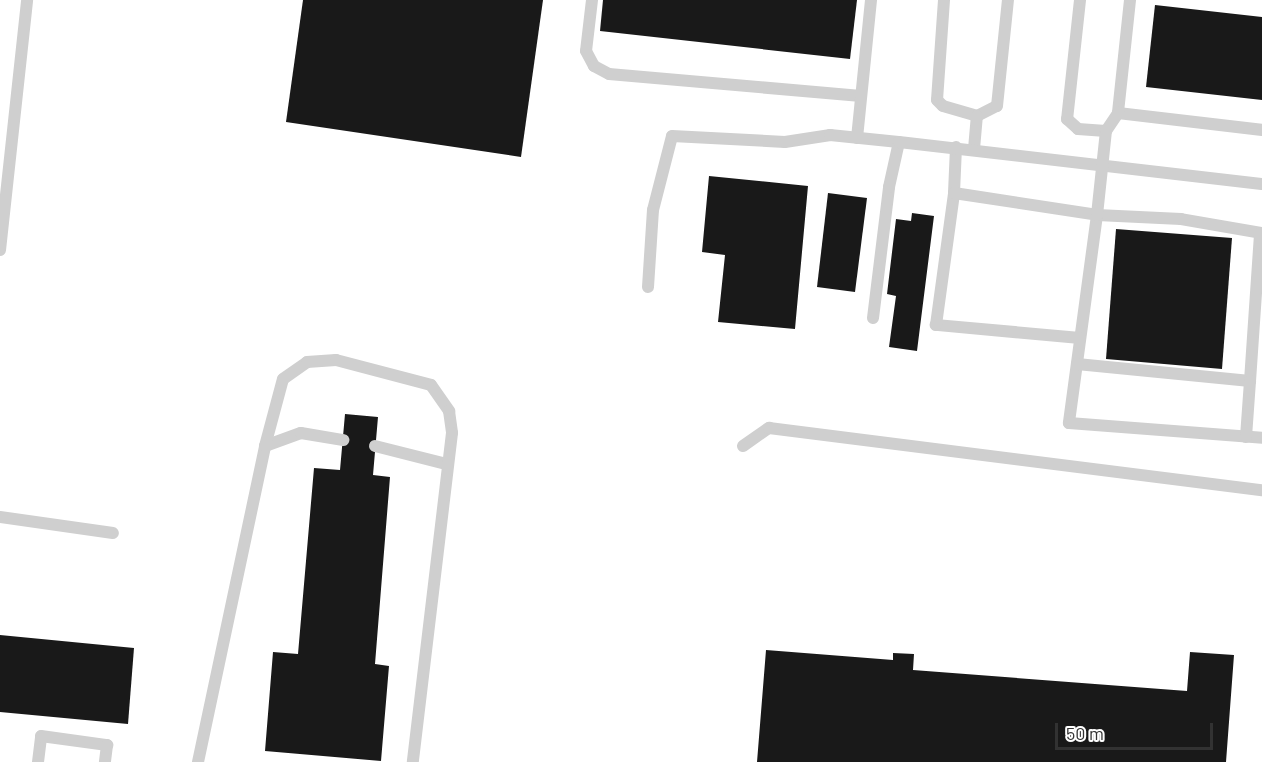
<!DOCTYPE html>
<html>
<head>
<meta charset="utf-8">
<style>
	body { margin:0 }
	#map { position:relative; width:1262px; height:762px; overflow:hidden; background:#fff; font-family:Barlow,sans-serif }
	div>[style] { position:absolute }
	.building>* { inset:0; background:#191919 }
	.lane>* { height:12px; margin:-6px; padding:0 6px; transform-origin:6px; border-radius:6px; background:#cfcfcf }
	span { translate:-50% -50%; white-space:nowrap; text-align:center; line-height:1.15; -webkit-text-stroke:6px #fff; paint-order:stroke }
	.scale { position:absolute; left:1055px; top:723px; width:158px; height:27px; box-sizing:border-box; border:3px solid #323232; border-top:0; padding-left:8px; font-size:18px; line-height:21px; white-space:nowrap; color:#323232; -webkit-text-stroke:4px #fff; paint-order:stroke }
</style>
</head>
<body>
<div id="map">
	<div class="building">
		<div style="clip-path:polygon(303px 0,543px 0,521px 157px,286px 122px)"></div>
		<div style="clip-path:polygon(603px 0,857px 0,850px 59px,600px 31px)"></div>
		<div style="clip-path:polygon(1155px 5px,1262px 17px,1262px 100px,1146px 87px)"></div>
		<div style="clip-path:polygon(709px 176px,808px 186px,795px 329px,718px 322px,725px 255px,702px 252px)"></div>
		<div style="clip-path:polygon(828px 193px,867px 198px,855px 292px,817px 287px)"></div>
		<div style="clip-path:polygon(912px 213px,934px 216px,917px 351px,889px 347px,896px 296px,887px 294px,896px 219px,911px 221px)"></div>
		<div style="clip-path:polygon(1116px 229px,1232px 238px,1222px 369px,1106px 359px)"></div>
		<div style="clip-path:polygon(345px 414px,378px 417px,373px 475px,390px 477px,375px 664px,389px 666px,381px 761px,265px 751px,273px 652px,298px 654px,314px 468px,340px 470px)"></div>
		<div style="clip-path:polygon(0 635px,134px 648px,128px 724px,0 712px)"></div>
		<div style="clip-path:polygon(766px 650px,893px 660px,893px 653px,914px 654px,913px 670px,1187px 691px,1190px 652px,1234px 655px,1226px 762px,757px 762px)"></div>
	</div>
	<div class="lane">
		<div style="left:592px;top:0;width:51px;rotate:96.7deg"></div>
		<div style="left:586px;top:51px;width:17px;rotate:62deg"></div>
		<div style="left:594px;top:66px;width:17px;rotate:28deg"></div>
		<div style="left:609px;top:74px;width:253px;rotate:5deg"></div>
		<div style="left:944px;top:0;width:100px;rotate:94deg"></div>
		<div style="left:937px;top:100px;width:8px;rotate:45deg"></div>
		<div style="left:943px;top:106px;width:35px;rotate:16deg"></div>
		<div style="left:977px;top:116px;width:22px;rotate:-27deg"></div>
		<div style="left:997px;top:106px;width:107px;rotate:-84.1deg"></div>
		<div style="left:1080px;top:0;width:120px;rotate:96.2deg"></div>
		<div style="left:1067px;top:119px;width:15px;rotate:42deg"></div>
		<div style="left:1078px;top:129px;width:28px;rotate:4deg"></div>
		<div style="left:1130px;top:0;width:114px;rotate:96.1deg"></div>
		<div style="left:1118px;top:113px;width:145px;rotate:6.7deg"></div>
		<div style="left:857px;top:138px;width:139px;rotate:-84.2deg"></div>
		<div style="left:974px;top:149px;width:33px;rotate:-85deg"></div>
		<div style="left:954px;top:193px;width:46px;rotate:-87.5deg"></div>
		<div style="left:1262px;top:233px;width:82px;rotate:-170.2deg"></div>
		<div style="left:1181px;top:219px;width:84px;rotate:-177.3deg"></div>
		<div style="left:1097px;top:215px;width:210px;rotate:97.7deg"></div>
		<div style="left:1069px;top:423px;width:194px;rotate:4.4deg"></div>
		<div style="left:0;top:250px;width:251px;rotate:-83.8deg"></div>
		<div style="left:648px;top:287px;width:77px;rotate:-86.3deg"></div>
		<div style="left:653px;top:210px;width:76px;rotate:-75.6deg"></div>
		<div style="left:672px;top:136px;width:113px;rotate:3deg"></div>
		<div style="left:785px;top:142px;width:46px;rotate:-8.8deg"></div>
		<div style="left:830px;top:135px;width:69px;rotate:5.8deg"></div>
		<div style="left:873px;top:318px;width:132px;rotate:-83deg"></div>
		<div style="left:889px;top:187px;width:46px;rotate:-77.5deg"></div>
		<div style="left:899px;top:142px;width:365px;rotate:6.6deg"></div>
		<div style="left:1080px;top:338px;width:145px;rotate:-174.8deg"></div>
		<div style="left:936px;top:325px;width:133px;rotate:-82.2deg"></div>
		<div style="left:954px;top:193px;width:145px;rotate:8.7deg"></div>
		<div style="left:1097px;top:215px;width:84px;rotate:-83.9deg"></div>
		<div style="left:1106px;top:131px;width:22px;rotate:-56deg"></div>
		<div style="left:1077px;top:364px;width:174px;rotate:5.6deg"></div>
		<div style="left:1250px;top:381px;width:148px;rotate:-86.1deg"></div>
		<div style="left:1246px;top:437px;width:56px;rotate:-85.9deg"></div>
		<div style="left:265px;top:446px;width:38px;rotate:-20deg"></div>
		<div style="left:301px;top:433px;width:43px;rotate:9.5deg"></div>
		<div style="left:375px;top:446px;width:73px;rotate:14.2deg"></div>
		<div style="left:743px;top:446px;width:32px;rotate:-35deg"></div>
		<div style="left:769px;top:428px;width:497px;rotate:7.2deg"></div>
		<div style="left:0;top:517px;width:114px;rotate:8.1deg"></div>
		<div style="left:38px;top:762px;width:26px;rotate:-83deg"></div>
		<div style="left:41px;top:736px;width:67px;rotate:7.8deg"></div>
		<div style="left:107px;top:745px;width:17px;rotate:97deg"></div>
		<div style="left:198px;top:762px;width:323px;rotate:-78deg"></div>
		<div style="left:265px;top:446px;width:69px;rotate:-75deg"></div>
		<div style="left:283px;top:379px;width:29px;rotate:-35deg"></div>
		<div style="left:307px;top:362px;width:29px;rotate:-4deg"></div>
		<div style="left:336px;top:360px;width:98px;rotate:14.7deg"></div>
		<div style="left:431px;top:385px;width:32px;rotate:55deg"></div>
		<div style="left:449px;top:411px;width:22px;rotate:82deg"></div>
		<div style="left:452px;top:433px;width:331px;rotate:96.8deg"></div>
	</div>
	<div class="scale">50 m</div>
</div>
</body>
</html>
